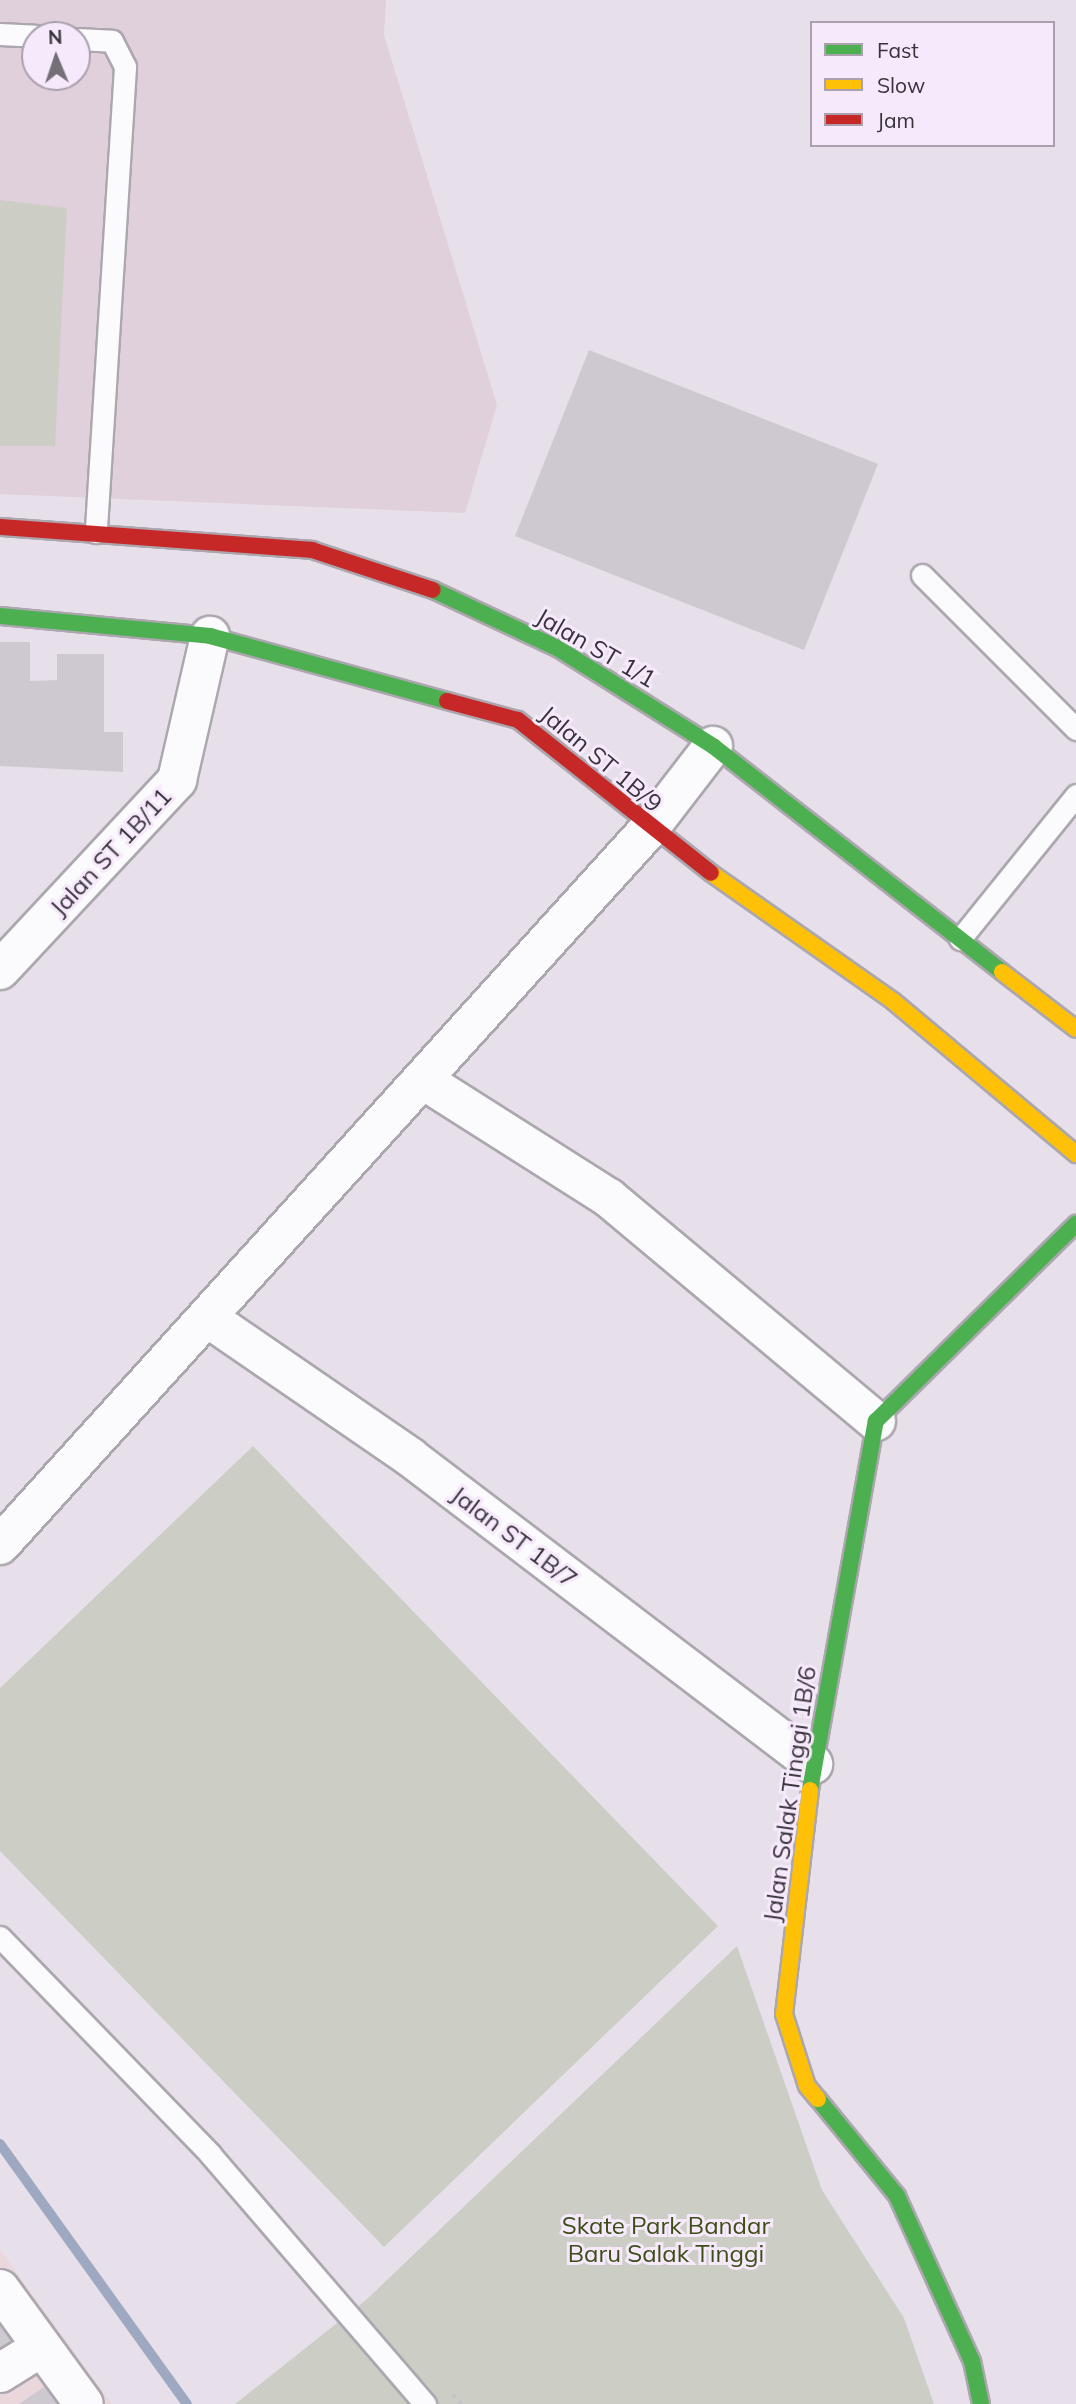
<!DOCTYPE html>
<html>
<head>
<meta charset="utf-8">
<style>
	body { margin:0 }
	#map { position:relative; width:1076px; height:2404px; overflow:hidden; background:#e7e0ea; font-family:Mulish,sans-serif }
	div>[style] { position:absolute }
	.commercial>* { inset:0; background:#e9d7dc }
	.education>* { inset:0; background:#e0d0db }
	.green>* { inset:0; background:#cccec6 }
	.stream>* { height:10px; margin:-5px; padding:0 5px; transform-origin:5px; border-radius:5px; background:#9ea9c1 }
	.building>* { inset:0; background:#cec9d1 }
	.path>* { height:4.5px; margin-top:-2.25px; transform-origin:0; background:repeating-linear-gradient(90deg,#c6c3c7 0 3.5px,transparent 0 8.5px) }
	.roads { filter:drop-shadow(2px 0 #aca7af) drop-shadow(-2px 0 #aca7af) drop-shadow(0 2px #aca7af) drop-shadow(0 -2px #aca7af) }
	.lane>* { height:21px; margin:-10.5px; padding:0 10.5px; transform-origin:10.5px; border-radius:10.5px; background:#fbfafc }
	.street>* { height:38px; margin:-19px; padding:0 19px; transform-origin:19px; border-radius:19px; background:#fbfafc }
	.fast>* { height:16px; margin:-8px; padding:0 8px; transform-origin:8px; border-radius:8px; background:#4caf50 }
	.slow>* { height:16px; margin:-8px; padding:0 8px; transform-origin:8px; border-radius:8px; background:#ffc107 }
	.jam>* { height:16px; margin:-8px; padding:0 8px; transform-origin:8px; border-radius:8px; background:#c62828 }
	span { translate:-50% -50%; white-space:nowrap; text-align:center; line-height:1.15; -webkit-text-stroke:6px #f6e9fb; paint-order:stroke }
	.street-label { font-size:24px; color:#38333a }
	.park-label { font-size:24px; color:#3d4d16 }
	.legend { position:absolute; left:810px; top:21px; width:245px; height:126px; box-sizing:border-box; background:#f6e9fb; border:2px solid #aaa0ae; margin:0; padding:9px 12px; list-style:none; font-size:21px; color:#38333a }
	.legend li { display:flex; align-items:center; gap:14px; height:35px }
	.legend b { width:35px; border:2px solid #aaa0ae }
	.north { position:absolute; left:21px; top:21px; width:70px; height:70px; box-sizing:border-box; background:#f6e9fb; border:2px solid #aaa0ae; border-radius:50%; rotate:358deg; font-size:19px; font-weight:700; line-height:28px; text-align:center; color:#38333a }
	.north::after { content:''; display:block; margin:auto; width:24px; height:32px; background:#757078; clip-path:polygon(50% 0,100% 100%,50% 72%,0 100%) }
</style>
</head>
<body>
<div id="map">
	<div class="commercial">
		<div style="clip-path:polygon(0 2250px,112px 2404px,0 2404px)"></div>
	</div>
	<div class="education">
		<div style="clip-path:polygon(evenodd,0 0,386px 0,384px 35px,497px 405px,465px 513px,0 494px,0 0,35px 35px,77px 35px,77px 77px,35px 77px,35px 35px)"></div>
	</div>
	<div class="green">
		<div style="clip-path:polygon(0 200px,67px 208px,55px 446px,0 446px)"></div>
		<div style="clip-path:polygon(253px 1446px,718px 1926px,384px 2247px,0 1851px,0 1688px)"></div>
		<div style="clip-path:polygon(737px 1946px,822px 2190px,904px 2318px,934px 2404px,235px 2404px,366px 2300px)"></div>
	</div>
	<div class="stream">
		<div style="left:0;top:2144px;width:320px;rotate:54.3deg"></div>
	</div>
	<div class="building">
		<div style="clip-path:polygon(589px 350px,878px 464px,804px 650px,515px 536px)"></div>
		<div style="clip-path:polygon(0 642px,30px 642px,30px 681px,57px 680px,57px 654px,104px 654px,104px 732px,123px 732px,123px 772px,0 766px)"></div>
		<div style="clip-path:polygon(0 2299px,32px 2342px,0 2363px)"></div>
		<div style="clip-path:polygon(57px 2378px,76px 2404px,19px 2404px)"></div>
	</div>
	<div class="path">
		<div style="left:453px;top:2394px;width:13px;rotate:48deg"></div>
	</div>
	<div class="roads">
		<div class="lane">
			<div style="left:0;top:34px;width:35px;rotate:3deg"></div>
			<div style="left:77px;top:39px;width:35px;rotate:3deg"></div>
			<div style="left:112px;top:41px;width:29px;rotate:63deg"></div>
			<div style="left:125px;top:67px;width:466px;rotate:93.6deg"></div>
			<div style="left:922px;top:575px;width:218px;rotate:45deg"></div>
			<div style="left:960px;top:939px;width:185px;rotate:-51.1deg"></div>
			<div style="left:0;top:1937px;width:302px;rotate:45.9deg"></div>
			<div style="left:210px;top:2154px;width:330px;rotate:49.3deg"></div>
		</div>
		<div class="street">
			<div style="left:0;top:970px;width:260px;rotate:-47deg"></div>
			<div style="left:177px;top:780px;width:148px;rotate:-77.1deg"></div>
			<div style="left:423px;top:1080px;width:220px;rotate:32.4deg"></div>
			<div style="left:609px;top:1198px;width:348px;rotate:39.9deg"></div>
			<div style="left:208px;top:1318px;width:245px;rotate:34.5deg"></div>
			<div style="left:410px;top:1457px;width:507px;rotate:37.3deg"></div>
			<div style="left:0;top:1545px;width:966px;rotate:-47.81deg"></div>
			<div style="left:649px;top:829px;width:105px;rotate:-52.4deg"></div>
			<div style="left:0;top:2289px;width:142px;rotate:53.9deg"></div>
			<div style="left:0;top:2373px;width:49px;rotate:-31.8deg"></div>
		</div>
		<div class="fast">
			<div style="left:433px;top:590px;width:139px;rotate:25.1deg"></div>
			<div style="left:559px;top:649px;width:182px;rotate:32.2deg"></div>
			<div style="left:713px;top:746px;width:367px;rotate:38deg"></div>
			<div style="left:0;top:616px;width:211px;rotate:5.4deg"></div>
			<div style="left:210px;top:636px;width:246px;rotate:15.3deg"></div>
			<div style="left:810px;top:1790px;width:375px;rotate:-79.9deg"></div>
			<div style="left:876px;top:1421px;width:281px;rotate:-44.6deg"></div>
			<div style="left:818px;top:2099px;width:125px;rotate:50.8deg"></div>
			<div style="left:897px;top:2196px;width:181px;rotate:65.6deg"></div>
			<div style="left:972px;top:2361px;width:44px;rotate:78.2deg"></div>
		</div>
		<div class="slow">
			<div style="left:711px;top:873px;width:223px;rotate:35.1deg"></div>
			<div style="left:893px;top:1001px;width:239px;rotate:39.9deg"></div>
			<div style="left:1002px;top:972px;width:93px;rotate:37.6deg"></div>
			<div style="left:810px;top:1790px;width:226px;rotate:96.6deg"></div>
			<div style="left:784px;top:2014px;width:76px;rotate:72.3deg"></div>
			<div style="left:807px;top:2086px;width:17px;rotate:50deg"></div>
		</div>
		<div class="jam">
			<div style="left:0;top:527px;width:313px;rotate:4.2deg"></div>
			<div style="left:312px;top:550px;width:127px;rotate:18.3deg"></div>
			<div style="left:447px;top:701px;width:73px;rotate:15deg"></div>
			<div style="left:518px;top:720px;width:246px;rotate:38.4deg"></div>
		</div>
	</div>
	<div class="street-label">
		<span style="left:596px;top:648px;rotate:30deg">Jalan ST 1/1</span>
		<span style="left:601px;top:759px;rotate:40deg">Jalan ST 1B/9</span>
		<span style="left:111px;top:852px;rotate:-47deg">Jalan ST 1B/11</span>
		<span style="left:514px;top:1537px;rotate:37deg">Jalan ST 1B/7</span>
		<span style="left:790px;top:1794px;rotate:-82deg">Jalan Salak Tinggi 1B/6</span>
	</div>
	<div class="park-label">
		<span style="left:666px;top:2240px">Skate Park Bandar<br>Baru Salak Tinggi</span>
	</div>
	<ul class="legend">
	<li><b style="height:9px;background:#4caf50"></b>Fast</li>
	<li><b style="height:9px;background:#ffc107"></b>Slow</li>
	<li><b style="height:9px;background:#c62828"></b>Jam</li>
	</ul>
	<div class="north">N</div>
</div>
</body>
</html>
